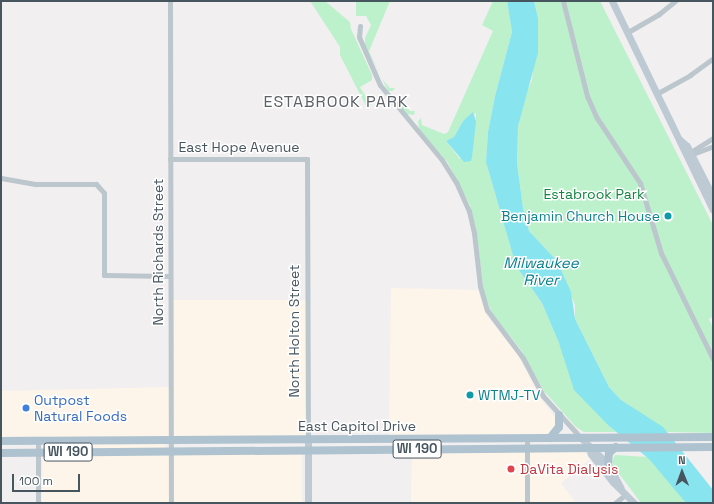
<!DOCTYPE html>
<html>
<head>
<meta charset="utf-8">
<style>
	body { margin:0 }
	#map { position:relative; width:714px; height:504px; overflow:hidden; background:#f2eff0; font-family:"Space Grotesk",sans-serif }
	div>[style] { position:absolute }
	.commercial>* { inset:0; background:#fdf5e9 }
	.green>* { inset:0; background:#bdf1cc }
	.water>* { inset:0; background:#88e4ef }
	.street>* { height:5px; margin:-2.5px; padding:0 2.5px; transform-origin:2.5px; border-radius:2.5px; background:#bbc6cd }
	.secondary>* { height:7px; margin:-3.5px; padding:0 3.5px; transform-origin:3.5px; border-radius:3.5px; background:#bdcad4 }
	.primary>* { height:8px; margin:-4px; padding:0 4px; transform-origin:4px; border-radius:4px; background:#aec2cf }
	.dots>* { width:11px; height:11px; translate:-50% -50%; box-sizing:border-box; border:2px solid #fff; border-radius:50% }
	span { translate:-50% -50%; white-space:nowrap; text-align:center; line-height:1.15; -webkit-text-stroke:3px #fff; paint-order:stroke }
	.shield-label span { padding:1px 3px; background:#fff; border:1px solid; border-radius:3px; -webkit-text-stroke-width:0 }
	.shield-label { font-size:13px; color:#47555e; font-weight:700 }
	.street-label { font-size:14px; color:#47555e }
	.park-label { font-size:14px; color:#148341 }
	.culture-label { font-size:14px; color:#0d838f }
	.right { translate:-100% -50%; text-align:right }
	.left { translate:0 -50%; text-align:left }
	.shop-label { font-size:14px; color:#366cbe }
	.health-label { font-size:14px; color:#be3a42 }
	.water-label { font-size:15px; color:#098191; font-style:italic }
	.quarter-label { font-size:16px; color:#5c6165; letter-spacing:1px }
	.frame { position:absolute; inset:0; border:2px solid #47555e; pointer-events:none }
	.north { position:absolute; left:662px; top:452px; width:40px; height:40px; -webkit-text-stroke:3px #fff; paint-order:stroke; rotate:359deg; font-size:11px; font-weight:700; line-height:16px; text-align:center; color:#47555e }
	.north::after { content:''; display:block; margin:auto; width:14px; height:18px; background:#47555e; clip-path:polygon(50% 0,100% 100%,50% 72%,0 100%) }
	.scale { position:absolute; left:12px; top:474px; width:68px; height:18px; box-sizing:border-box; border:2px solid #47555e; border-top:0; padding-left:5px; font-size:12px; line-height:14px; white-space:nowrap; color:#47555e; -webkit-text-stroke:3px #fff; paint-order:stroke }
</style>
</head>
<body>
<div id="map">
	<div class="commercial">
		<div style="clip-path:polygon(391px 288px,478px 290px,487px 316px,516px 352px,541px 399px,556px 419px,557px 424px,549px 434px,389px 435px)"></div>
		<div style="clip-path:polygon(170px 300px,307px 300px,308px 439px,165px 440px,165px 453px,302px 453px,302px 503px,42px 503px,43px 436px,1px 437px,1px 391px,171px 387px)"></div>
		<div style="clip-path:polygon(412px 452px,584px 452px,590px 459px,561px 483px,576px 503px,411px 503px)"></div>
	</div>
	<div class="green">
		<div style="clip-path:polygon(310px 1px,325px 1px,350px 22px,351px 29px,372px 75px,372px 80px,360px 87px,371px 105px,367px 108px,340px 55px,340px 47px)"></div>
		<div style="clip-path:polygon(356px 1px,390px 1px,369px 51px,382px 79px,390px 88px,395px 88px,393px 91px,388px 91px,365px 45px,365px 38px,371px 25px,366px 16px,356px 16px)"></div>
		<div style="clip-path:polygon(evenodd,493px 1px,507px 1px,512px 32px,495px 96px,488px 132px,486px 162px,516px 266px,542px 303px,559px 343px,609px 426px,616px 432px,584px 432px,576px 427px,544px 391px,521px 350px,492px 313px,484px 294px,476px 228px,470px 205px,448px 163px,419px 129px,418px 121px,421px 118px,422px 125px,444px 134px,448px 132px,493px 31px,482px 25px,493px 1px,476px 113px,476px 121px,460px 159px,446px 141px,454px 137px,463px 121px,476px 113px)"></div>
		<div style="clip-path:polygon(534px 1px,600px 1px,713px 225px,713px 317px,709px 319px,713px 328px,713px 433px,667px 432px,621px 400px,609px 387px,575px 319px,575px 305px,557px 261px,529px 231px,523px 208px,517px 163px,518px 126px,524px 98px,532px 80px,538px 18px)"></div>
		<div style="clip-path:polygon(401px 95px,401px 100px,410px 111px,415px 111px,414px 115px,405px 114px,397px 104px)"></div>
		<div style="clip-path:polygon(615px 455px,648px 457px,687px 503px,641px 503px,614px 467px,612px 462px)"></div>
	</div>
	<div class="water">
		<div style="clip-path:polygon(507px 1px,534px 1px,538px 18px,538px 53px,518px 126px,517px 163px,523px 208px,529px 231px,557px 261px,571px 292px,575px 319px,609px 387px,621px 400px,663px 427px,713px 490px,713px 503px,686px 503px,649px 459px,609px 426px,574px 390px,559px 343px,542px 303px,516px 266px,486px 162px,488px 132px,495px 96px,512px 32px)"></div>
		<div style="clip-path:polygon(473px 112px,476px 121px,472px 157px,471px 161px,464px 162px,446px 141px,454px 137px,463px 121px)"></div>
	</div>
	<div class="street">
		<div style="left:170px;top:1px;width:502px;rotate:89.89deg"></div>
		<div style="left:563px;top:1px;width:98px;rotate:75.8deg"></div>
		<div style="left:587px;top:96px;width:24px;rotate:66deg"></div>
		<div style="left:597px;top:118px;width:78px;rotate:56.5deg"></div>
		<div style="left:640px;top:183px;width:73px;rotate:73.3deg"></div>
		<div style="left:661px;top:253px;width:118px;rotate:63.9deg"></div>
		<div style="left:360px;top:26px;width:11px;rotate:95deg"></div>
		<div style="left:359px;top:37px;width:52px;rotate:66.4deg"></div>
		<div style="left:380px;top:85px;width:97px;rotate:50.4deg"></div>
		<div style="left:442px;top:160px;width:26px;rotate:58deg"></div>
		<div style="left:456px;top:182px;width:32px;rotate:66deg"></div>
		<div style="left:469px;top:211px;width:23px;rotate:77deg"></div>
		<div style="left:474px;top:233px;width:53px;rotate:83.5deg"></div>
		<div style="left:480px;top:286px;width:25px;rotate:74deg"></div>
		<div style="left:487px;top:310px;width:60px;rotate:53.1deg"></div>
		<div style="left:523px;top:358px;width:43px;rotate:62.2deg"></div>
		<div style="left:543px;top:396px;width:57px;rotate:47.9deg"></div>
		<div style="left:628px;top:32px;width:36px;rotate:-30deg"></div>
		<div style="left:659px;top:14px;width:21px;rotate:-39deg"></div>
		<div style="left:658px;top:93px;width:37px;rotate:-29deg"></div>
		<div style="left:690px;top:75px;width:29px;rotate:-36deg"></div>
		<div style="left:689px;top:153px;width:28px;rotate:-32deg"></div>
		<div style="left:690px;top:155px;width:25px;rotate:-21deg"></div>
		<div style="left:170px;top:159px;width:137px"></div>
		<div style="left:307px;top:159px;width:280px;rotate:89.8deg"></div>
		<div style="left:1px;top:178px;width:36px;rotate:10deg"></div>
		<div style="left:36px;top:184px;width:60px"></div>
		<div style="left:96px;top:184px;width:12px;rotate:48deg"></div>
		<div style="left:104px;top:193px;width:82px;rotate:90deg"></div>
		<div style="left:104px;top:275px;width:66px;rotate:0.9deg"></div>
		<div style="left:527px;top:438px;width:65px;rotate:90deg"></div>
		<div style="left:38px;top:440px;width:63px;rotate:90deg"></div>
		<div style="left:615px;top:503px;width:14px;rotate:-39deg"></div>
	</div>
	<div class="secondary">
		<div style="left:612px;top:1px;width:232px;rotate:64.2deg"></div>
		<div style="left:680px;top:140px;width:9px;rotate:41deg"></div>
		<div style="left:687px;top:146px;width:57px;rotate:63deg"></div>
		<div style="left:582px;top:439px;width:36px;rotate:44deg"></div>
		<div style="left:608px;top:464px;width:27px;rotate:62deg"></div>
		<div style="left:589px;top:448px;width:6px;rotate:72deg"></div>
		<div style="left:591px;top:454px;width:36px;rotate:52deg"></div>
		<div style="left:613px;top:482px;width:30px;rotate:45deg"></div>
		<div style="left:308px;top:503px;width:64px;rotate:-90deg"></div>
	</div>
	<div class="primary">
		<div style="left:550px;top:438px;width:14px;rotate:-51deg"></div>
		<div style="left:559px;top:427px;width:12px;rotate:-90deg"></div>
		<div style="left:1px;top:441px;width:712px;rotate:-0.32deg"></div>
		<div style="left:1px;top:453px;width:712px;rotate:-0.48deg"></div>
		<div style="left:608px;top:464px;width:11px;rotate:-85deg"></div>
		<div style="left:609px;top:453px;width:9px;rotate:-41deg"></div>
	</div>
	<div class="dots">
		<div style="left:668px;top:216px;background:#0f9aa8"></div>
		<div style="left:470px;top:395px;background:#0f9aa8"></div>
		<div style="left:26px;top:408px;background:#3f7fe0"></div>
		<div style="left:511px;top:469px;background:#e0444e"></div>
	</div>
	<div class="shield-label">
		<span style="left:417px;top:449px">WI 190</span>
		<span style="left:68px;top:452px">WI 190</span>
	</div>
	<div class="street-label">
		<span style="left:239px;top:147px">East Hope Avenue</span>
		<span style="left:158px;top:252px;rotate:-90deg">North Richards Street</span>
		<span style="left:294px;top:331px;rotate:-90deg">North Holton Street</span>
		<span style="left:357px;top:426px">East Capitol Drive</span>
	</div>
	<div class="park-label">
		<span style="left:594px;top:194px">Estabrook Park</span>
	</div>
	<div class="culture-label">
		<span class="right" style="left:660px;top:216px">Benjamin Church House</span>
		<span class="left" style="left:478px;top:395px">WTMJ-TV</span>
	</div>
	<div class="shop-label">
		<span class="left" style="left:34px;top:408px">Outpost<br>Natural Foods</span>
	</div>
	<div class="health-label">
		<span class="left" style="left:520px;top:469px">DaVita Dialysis</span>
	</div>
	<div class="water-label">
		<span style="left:541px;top:271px">Milwaukee<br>River</span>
	</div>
	<div class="quarter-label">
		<span style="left:336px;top:102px">ESTABROOK PARK</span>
	</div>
	<div class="frame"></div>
	<div class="north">N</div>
	<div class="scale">100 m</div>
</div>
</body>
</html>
